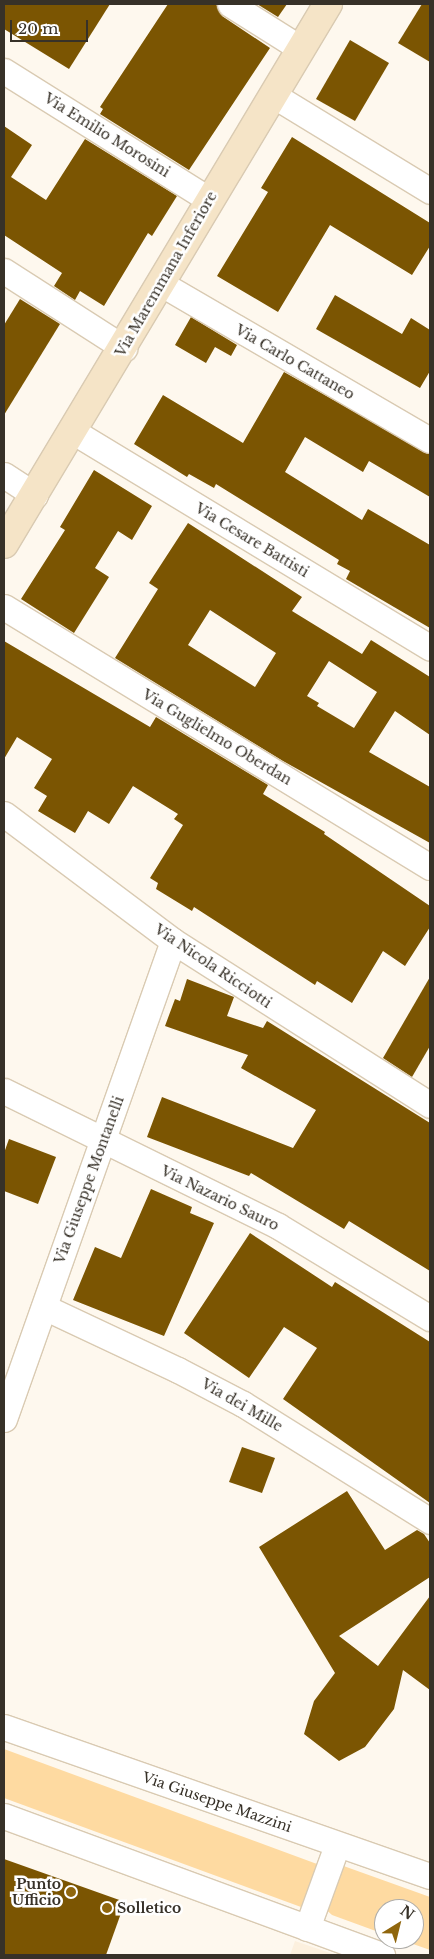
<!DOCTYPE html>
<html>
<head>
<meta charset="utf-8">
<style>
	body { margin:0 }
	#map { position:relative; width:434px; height:1959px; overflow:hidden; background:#fef8ee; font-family:"Libre Baskerville",serif }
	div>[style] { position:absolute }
	.built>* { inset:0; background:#fcf0de }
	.green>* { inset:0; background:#fedaa1 }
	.building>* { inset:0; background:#7b5502 }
	.roads { filter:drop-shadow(1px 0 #d9cab2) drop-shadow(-1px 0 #d9cab2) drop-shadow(0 1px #d9cab2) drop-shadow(0 -1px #d9cab2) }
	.minor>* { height:25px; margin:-12.5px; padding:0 12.5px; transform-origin:12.5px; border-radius:12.5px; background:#fff }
	.secondary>* { height:28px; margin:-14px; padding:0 14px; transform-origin:14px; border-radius:14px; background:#f5e4c7 }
	.dots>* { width:14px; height:14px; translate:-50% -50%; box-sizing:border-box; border:2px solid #fff; border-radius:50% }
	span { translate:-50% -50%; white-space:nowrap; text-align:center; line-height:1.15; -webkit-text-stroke:5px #fff; paint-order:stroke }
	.street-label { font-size:14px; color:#373128 }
	.poi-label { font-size:14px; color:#373128; font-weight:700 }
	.right { translate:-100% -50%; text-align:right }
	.left { translate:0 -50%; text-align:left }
	.frame { position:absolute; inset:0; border:5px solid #373128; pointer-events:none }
	.north { position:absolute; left:374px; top:1899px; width:50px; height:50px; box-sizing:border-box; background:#fff; border:1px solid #afada9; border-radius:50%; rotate:36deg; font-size:14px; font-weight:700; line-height:20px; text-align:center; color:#373128 }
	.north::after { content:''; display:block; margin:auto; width:18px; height:22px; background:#90660d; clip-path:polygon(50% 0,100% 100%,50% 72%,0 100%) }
	.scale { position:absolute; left:10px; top:20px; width:78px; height:22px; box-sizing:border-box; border:2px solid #373128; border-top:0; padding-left:6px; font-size:15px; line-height:18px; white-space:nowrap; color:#373128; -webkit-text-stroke:4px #fff; paint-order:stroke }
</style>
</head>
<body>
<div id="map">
	<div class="built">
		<div style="clip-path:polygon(295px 1941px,336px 1955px,290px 1955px)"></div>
	</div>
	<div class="green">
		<div style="clip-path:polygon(4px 1749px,317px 1864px,301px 1907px,4px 1798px)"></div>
		<div style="clip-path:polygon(338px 1864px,430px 1897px,430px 1950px,399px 1939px,414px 1939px,414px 1909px,384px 1909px,384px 1934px,332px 1915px,323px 1907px)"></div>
	</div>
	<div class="building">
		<div style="clip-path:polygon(4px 4px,110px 4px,69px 69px,4px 29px)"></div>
		<div style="clip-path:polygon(168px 4px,216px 4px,222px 16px,270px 48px,189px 170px,100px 114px,103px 109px,100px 107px)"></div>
		<div style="clip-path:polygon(257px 4px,287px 4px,278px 17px)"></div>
		<div style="clip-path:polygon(422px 4px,430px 4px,430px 62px,398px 43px)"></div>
		<div style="clip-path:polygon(350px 40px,389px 63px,355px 121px,316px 99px)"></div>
		<div style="clip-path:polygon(4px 126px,32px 145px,11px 177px,46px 200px,85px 139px,177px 196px,152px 236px,148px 233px,104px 306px,80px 291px,75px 300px,54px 286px,62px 273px,4px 235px)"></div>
		<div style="clip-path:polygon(292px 137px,430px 223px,430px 246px,412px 275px,330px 225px,278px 312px,217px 276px,268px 192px,261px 188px)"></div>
		<div style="clip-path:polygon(335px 295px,402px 334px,411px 318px,430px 330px,430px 371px,420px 388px,316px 329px)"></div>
		<div style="clip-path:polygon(20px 299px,60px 324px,4px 415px,4px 325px)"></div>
		<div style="clip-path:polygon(191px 317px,237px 345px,231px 356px,215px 347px,206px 363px,175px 345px)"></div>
		<div style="clip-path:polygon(284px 372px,430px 454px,430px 497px,369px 461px,363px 472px,305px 437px,285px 472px,362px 520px,368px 509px,430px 545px,430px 628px,346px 579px,350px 571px,337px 564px,339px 560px,216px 484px,214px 488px,189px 474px,187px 477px,134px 444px,163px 395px,243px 443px)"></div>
		<div style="clip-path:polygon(94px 470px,152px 506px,132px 540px,118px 531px,95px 568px,109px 577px,74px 633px,21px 599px,65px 530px,60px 527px)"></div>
		<div style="clip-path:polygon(evenodd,188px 523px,302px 597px,292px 611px,362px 654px,371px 640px,430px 677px,430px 735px,395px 711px,369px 752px,430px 787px,430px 843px,283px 761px,115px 658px,158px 589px,149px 583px,188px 523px,210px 610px,276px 653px,255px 687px,188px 645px,210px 610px,188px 523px,329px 661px,377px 692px,354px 728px,317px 706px,319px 703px,307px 696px,329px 661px)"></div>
		<div style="clip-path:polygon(4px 641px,150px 727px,156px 717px,268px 785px,263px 794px,325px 832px,324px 834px,430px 906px,430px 927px,405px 966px,383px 951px,352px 1003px,317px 981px,315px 985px,194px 907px,192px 911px,156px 889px,158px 883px,150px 878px,183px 825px,174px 819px,178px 814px,133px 786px,109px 824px,88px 811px,75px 833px,38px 811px,47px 796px,34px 788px,52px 759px,17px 737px,4px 759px)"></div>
		<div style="clip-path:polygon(430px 977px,430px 1046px,412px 1077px,383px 1058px)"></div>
		<div style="clip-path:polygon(187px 979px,234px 997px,227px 1016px,263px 1028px,267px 1021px,430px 1123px,430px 1271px,349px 1221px,344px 1229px,251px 1173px,249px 1176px,147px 1137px,162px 1097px,293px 1148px,316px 1110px,241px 1068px,248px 1055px,165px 1026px,175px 999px,180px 1001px)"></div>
		<div style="clip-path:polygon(9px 1139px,56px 1157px,38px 1204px,4px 1191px,4px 1153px)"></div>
		<div style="clip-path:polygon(151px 1189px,192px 1207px,190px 1213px,214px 1223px,164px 1336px,73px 1300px,95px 1247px,121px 1258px)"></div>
		<div style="clip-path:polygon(250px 1233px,332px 1287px,335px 1282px,430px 1342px,430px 1503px,283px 1399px,317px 1348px,284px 1327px,249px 1378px,184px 1333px)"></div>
		<div style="clip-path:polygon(242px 1447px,275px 1458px,262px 1493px,229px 1482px)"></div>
		<div style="clip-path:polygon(347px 1491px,385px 1550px,417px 1530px,424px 1534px,430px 1543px,430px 1577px,339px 1636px,378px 1666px,430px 1596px,430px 1690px,403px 1670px,394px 1709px,365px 1747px,339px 1761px,304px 1734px,314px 1701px,335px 1673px,259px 1547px)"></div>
		<div style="clip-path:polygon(4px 1859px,125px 1902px,106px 1955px,4px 1955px)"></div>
	</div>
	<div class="roads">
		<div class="minor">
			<div style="left:230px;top:4px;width:83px;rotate:32.2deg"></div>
			<div style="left:4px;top:71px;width:243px;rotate:32.1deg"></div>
			<div style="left:273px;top:95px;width:184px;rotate:31.4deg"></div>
			<div style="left:4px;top:271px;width:143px;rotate:32.7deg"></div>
			<div style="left:160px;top:283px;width:312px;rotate:30.2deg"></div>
			<div style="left:74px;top:432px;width:416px;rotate:31.2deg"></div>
			<div style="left:4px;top:475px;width:37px;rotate:33deg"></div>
			<div style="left:4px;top:607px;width:499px;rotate:31.4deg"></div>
			<div style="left:4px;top:814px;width:211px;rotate:36.9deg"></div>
			<div style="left:173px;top:941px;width:305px;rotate:32.5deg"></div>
			<div style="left:4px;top:1091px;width:305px;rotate:26.2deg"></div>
			<div style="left:278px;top:1226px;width:178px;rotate:31.2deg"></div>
			<div style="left:44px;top:1307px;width:148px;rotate:25.2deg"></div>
			<div style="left:178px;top:1370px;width:73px;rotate:27.6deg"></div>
			<div style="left:243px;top:1404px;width:221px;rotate:32deg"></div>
			<div style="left:4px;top:1419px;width:507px;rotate:-70.53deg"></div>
			<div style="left:4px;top:1727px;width:451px;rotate:19.3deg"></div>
			<div style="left:4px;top:1816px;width:403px;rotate:20.2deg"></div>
			<div style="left:307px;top:1928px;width:88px;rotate:-70.1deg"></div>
		</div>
		<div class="secondary">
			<div style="left:4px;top:544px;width:630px;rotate:-59.04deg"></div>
		</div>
	</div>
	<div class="dots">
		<div style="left:71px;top:1892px;background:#90660d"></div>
		<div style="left:107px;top:1908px;background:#90660d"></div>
	</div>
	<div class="street-label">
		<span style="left:107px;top:135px;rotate:32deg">Via Emilio Morosini</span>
		<span style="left:166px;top:274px;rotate:-60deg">Via Maremmana Inferiore</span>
		<span style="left:295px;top:362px;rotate:30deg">Via Carlo Cattaneo</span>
		<span style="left:252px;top:540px;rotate:31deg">Via Cesare Battisti</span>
		<span style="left:217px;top:737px;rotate:31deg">Via Guglielmo Oberdan</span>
		<span style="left:213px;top:966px;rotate:34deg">Via Nicola Ricciotti</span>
		<span style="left:89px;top:1180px;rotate:-70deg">Via Giuseppe Montanelli</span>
		<span style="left:220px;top:1198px;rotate:26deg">Via Nazario Sauro</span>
		<span style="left:242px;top:1405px;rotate:30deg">Via dei Mille</span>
		<span style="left:217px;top:1802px;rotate:19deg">Via Giuseppe Mazzini</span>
	</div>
	<div class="poi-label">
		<span class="right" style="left:61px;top:1892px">Punto<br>Ufficio</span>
		<span class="left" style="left:117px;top:1908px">Solletico</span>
	</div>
	<div class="frame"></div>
	<div class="north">N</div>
	<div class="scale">20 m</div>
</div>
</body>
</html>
